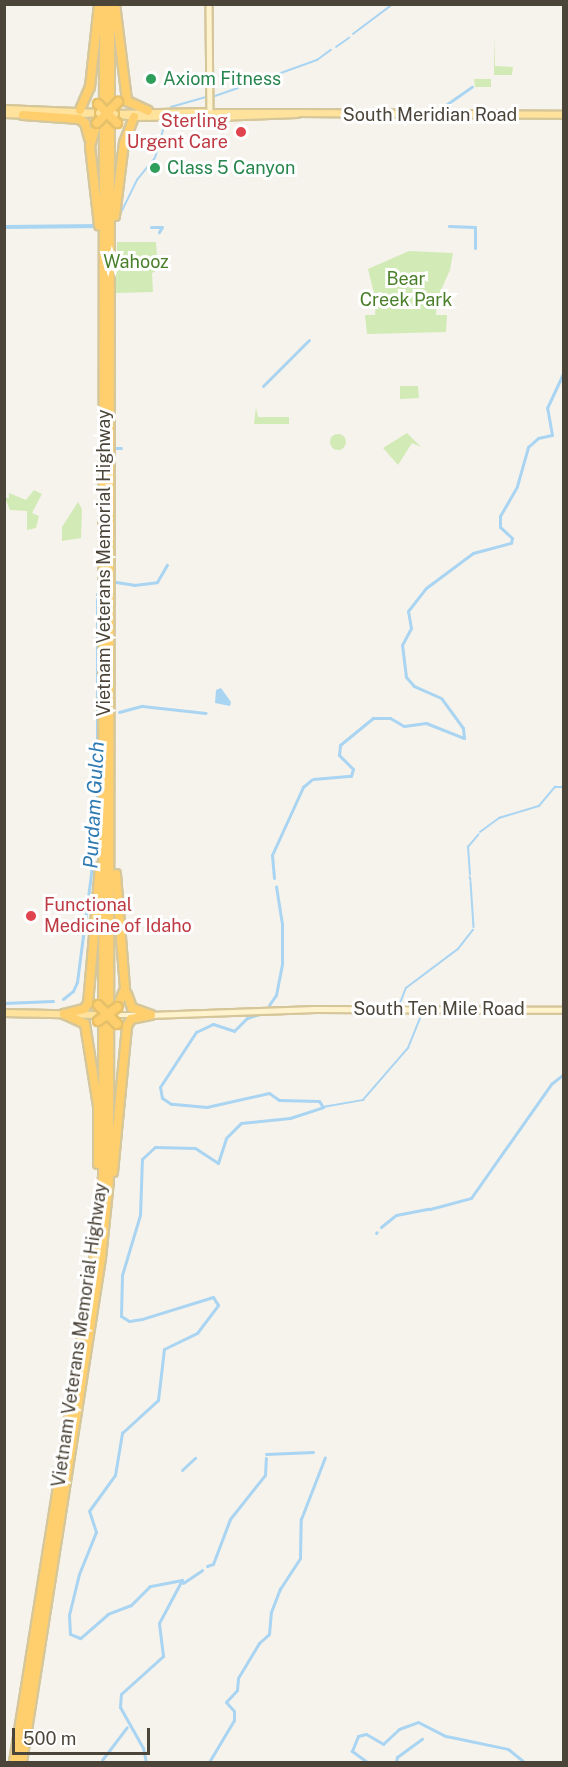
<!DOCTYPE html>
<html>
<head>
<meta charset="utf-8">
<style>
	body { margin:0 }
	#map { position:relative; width:568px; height:1767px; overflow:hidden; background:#f6f3ec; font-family:"Public Sans",sans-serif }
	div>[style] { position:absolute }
	.green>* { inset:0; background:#d2eab5 }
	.round { border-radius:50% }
	.water>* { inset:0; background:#a9d4f2 }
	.stream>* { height:1.5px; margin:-0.75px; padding:0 0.75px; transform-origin:0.75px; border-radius:0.75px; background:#a9d4f2 }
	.canal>* { height:3px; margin:-1.5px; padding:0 1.5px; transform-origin:1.5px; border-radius:1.5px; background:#a9d4f2 }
	.river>* { height:4px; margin:-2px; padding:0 2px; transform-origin:2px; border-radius:2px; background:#a9d4f2 }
	.roads { filter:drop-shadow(2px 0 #d6c79b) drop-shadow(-2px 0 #d6c79b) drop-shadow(0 2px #d6c79b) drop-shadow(0 -2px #d6c79b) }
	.secondary>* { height:4.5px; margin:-2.25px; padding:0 2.25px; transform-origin:2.25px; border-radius:2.25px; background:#fff3cd }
	.primary>* { height:6px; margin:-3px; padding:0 3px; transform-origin:3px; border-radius:3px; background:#ffe39c }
	.motorway>* { height:8px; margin:-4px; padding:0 4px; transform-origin:4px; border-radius:4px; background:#ffcf6e }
	.bridges { filter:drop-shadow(2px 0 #e6c16a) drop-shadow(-2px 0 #e6c16a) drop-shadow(0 2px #e6c16a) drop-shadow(0 -2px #e6c16a) }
	.primary-bridge>* { height:6px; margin:-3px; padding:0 3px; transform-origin:3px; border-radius:3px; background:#ffe39c }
	.motorway-bridge>* { height:8px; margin:-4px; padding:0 4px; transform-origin:4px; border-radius:4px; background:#ffcf6e }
	.dots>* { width:16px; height:16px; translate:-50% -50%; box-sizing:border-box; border:3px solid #fff; border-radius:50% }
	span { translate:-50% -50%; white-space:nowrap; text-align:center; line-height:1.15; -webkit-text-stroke:6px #fff; paint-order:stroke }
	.leisure-label { font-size:18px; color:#27864d }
	.left { translate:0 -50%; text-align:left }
	.street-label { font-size:18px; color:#4b4439 }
	.health-label { font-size:18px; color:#be3a42 }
	.right { translate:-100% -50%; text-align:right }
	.park-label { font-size:18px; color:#4a7f2a }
	.water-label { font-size:20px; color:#2e7ab2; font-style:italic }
	.frame { position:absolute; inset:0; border:6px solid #4b4439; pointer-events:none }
	.scale { position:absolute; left:12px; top:1728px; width:138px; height:27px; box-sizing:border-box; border:3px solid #4b4439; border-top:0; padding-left:8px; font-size:18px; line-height:21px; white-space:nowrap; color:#4b4439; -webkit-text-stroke:4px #fff; paint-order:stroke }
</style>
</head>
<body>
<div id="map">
	<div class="green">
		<div style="clip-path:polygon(494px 34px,495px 66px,513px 67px,512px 75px,494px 75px)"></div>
		<div style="clip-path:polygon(474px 79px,491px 79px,491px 87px,475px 87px)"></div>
		<div style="clip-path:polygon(117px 242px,156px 242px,158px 270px,152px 273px,153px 292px,115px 293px)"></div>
		<div style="clip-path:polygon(409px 251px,453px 253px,450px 270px,437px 299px,436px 315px,447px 315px,446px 332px,367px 334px,365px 315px,375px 315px,376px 301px,368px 269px)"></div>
		<div style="clip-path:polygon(400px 386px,418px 386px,419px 398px,400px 399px)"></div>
		<div style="clip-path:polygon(256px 407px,258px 417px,289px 417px,289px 424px,254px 424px)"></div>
		<div style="clip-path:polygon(407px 433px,421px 447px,412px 443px,398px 465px,383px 448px)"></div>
		<div class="round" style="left:330px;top:434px;width:16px;height:16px"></div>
		<div style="clip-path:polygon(34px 490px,42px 494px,32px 513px,39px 516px,36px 528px,27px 530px,27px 511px,10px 510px,5px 498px,9px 498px,9px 493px,26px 500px)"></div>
		<div style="clip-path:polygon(78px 502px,82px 509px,81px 538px,62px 541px,62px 527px)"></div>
	</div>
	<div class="water">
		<div style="clip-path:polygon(221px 688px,231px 702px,230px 706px,215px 703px,216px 690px)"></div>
	</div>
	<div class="stream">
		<div style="left:353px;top:34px;width:50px;rotate:-36.9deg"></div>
		<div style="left:336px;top:47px;width:16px;rotate:-35deg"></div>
		<div style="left:242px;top:87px;width:80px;rotate:-19.8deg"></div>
		<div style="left:317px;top:60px;width:17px;rotate:-36deg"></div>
		<div style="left:215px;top:96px;width:24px;rotate:-19deg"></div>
		<div style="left:171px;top:107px;width:36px;rotate:-16deg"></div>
		<div style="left:117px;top:221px;width:46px;rotate:-64deg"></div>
		<div style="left:137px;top:180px;width:28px;rotate:-51deg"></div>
		<div style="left:155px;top:158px;width:40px;rotate:-74deg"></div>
		<div style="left:480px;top:832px;width:24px;rotate:-36deg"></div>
		<div style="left:499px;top:818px;width:42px;rotate:-16.7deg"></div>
		<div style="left:539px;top:806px;width:25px;rotate:-50deg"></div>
		<div style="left:555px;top:787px;width:9px"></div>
		<div style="left:470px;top:875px;width:28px;rotate:-94deg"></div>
		<div style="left:468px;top:847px;width:16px;rotate:-50deg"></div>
		<div style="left:470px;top:877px;width:3px;rotate:72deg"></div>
		<div style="left:471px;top:882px;width:45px;rotate:86.2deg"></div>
		<div style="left:399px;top:1006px;width:19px;rotate:-69deg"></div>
		<div style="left:406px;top:988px;width:65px;rotate:-36.9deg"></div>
		<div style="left:458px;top:949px;width:24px;rotate:-52deg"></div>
		<div style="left:323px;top:1107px;width:41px;rotate:-9.9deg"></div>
		<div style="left:363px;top:1100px;width:69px;rotate:-49.1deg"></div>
		<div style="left:408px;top:1048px;width:35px;rotate:-68deg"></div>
	</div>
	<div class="canal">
		<div style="left:440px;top:109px;width:39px;rotate:-35deg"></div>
		<div style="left:449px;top:226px;width:26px;rotate:2deg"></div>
		<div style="left:475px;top:227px;width:21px;rotate:90deg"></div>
		<div style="left:151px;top:227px;width:11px"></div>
		<div style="left:162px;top:227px;width:6px;rotate:121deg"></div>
		<div style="left:263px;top:386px;width:65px;rotate:-45deg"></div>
		<div style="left:116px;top:448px;width:5px"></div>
		<div style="left:116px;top:582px;width:18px;rotate:9deg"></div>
		<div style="left:134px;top:585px;width:23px;rotate:-7deg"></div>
		<div style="left:157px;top:582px;width:20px;rotate:-60deg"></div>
		<div style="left:119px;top:712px;width:24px;rotate:-15deg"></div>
		<div style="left:142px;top:706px;width:64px;rotate:6.2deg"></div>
		<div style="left:313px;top:779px;width:38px;rotate:-5deg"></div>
		<div style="left:351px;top:776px;width:7px;rotate:-74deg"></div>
		<div style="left:353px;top:769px;width:20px;rotate:-135deg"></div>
		<div style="left:339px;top:755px;width:10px;rotate:-84deg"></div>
		<div style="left:340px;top:745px;width:43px;rotate:-39.3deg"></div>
		<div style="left:373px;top:718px;width:17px"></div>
		<div style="left:390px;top:718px;width:16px;rotate:30deg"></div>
		<div style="left:404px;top:726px;width:22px;rotate:-8deg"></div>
		<div style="left:426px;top:723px;width:41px;rotate:21.5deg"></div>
		<div style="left:464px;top:738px;width:10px;rotate:-96deg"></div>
		<div style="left:463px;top:728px;width:37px;rotate:-126deg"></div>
		<div style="left:441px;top:698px;width:30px;rotate:-156deg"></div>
		<div style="left:414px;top:686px;width:12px;rotate:-132deg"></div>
		<div style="left:406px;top:677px;width:32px;rotate:-97deg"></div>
		<div style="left:402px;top:645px;width:19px;rotate:-62deg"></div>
		<div style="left:411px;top:628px;width:17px;rotate:-100deg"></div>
		<div style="left:408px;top:611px;width:29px;rotate:-52deg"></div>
		<div style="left:426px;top:588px;width:59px;rotate:-36.7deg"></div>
		<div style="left:473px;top:553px;width:39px;rotate:-15deg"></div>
		<div style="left:511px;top:543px;width:5px;rotate:-79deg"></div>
		<div style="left:512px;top:538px;width:16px;rotate:-137deg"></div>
		<div style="left:500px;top:527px;width:11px;rotate:-90deg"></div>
		<div style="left:500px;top:516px;width:34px;rotate:-60deg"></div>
		<div style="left:517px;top:486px;width:41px;rotate:-74.2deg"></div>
		<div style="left:528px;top:447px;width:13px;rotate:-42deg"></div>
		<div style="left:538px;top:438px;width:14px;rotate:-12deg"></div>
		<div style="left:552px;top:435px;width:27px;rotate:-100deg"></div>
		<div style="left:547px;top:408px;width:40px;rotate:-65deg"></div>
		<div style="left:274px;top:878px;width:23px;rotate:-95deg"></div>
		<div style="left:272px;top:855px;width:75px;rotate:-65.5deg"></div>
		<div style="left:303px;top:787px;width:11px;rotate:-41deg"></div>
		<div style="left:63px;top:999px;width:13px;rotate:-39deg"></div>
		<div style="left:73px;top:991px;width:10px;rotate:-66deg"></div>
		<div style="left:77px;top:982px;width:155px;rotate:-82.6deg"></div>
		<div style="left:97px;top:828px;width:234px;rotate:-90deg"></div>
		<div style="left:4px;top:1003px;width:49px;rotate:-2.3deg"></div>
		<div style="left:269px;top:1005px;width:12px;rotate:-55deg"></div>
		<div style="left:276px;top:995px;width:33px;rotate:-79deg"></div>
		<div style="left:282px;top:963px;width:39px;rotate:-90deg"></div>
		<div style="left:282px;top:924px;width:38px;rotate:-99deg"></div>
		<div style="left:430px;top:1209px;width:42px;rotate:-15deg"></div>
		<div style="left:471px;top:1198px;width:139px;rotate:-54.9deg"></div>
		<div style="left:551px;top:1084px;width:16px;rotate:-38deg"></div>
		<div style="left:381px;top:1227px;width:19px;rotate:-39deg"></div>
		<div style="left:396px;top:1215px;width:33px;rotate:-11deg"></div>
		<div style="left:376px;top:1233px;width:1px;rotate:-45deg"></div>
		<div style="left:266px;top:1454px;width:47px;rotate:-2.4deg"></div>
		<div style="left:182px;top:1470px;width:18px;rotate:-43deg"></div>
		<div style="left:207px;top:1566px;width:6px;rotate:-18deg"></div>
		<div style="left:213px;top:1564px;width:48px;rotate:-69.3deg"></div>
		<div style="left:230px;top:1519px;width:56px;rotate:-51.5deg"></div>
		<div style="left:265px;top:1475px;width:17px;rotate:-87deg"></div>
		<div style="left:183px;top:1583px;width:23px;rotate:-34deg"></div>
		<div style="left:102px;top:1760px;width:41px;rotate:-52.9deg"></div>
		<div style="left:146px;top:1762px;width:14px;rotate:-102deg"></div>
		<div style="left:143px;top:1748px;width:47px;rotate:-119.3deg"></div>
		<div style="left:120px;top:1707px;width:13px;rotate:-86deg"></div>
		<div style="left:121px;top:1694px;width:57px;rotate:-42.1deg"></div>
		<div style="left:163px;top:1656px;width:33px;rotate:-97deg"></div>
		<div style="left:159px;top:1623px;width:49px;rotate:-61.9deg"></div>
		<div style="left:182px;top:1580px;width:33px;rotate:169deg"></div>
		<div style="left:150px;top:1586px;width:27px;rotate:135deg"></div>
		<div style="left:131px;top:1605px;width:25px;rotate:159deg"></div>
		<div style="left:108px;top:1614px;width:37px;rotate:139deg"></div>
		<div style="left:80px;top:1638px;width:11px;rotate:-158deg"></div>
		<div style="left:70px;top:1634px;width:19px;rotate:-93deg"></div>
		<div style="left:69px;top:1615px;width:42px;rotate:-76.3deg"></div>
		<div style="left:79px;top:1574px;width:45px;rotate:-68deg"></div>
		<div style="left:96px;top:1532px;width:22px;rotate:-108deg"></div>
		<div style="left:89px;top:1511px;width:44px;rotate:-54.2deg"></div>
		<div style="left:115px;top:1475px;width:43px;rotate:-80.5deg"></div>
		<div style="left:122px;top:1433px;width:49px;rotate:-42.5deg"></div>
		<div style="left:158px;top:1400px;width:51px;rotate:-83.3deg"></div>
		<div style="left:164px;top:1349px;width:37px;rotate:-26deg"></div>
		<div style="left:197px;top:1333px;width:35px;rotate:-53deg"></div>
		<div style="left:218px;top:1305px;width:9px;rotate:-122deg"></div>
		<div style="left:213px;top:1297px;width:74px;rotate:162.8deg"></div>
		<div style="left:142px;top:1319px;width:13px;rotate:171deg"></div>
		<div style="left:129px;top:1321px;width:9px;rotate:-148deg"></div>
		<div style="left:121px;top:1316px;width:41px;rotate:-88.6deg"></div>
		<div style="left:122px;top:1275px;width:63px;rotate:-73.3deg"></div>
		<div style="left:140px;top:1215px;width:56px;rotate:-88deg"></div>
		<div style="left:142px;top:1159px;width:18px;rotate:-43deg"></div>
		<div style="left:155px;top:1147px;width:40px;rotate:1.4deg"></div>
		<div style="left:195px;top:1148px;width:27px;rotate:33deg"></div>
		<div style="left:218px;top:1163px;width:26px;rotate:-72deg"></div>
		<div style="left:226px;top:1138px;width:21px;rotate:-45deg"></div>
		<div style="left:241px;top:1123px;width:49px;rotate:-5.8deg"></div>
		<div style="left:290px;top:1118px;width:35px;rotate:-18deg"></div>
		<div style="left:323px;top:1107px;width:7px;rotate:-124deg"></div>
		<div style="left:319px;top:1101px;width:40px;rotate:-178.6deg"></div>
		<div style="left:279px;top:1100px;width:12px;rotate:-145deg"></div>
		<div style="left:269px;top:1093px;width:64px;rotate:167.3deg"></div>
		<div style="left:207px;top:1107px;width:36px;rotate:-175deg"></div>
		<div style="left:171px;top:1104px;width:11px;rotate:-146deg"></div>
		<div style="left:162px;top:1098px;width:11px;rotate:-100deg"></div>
		<div style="left:160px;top:1087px;width:66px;rotate:-56.8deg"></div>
		<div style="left:196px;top:1032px;width:19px;rotate:-25deg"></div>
		<div style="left:213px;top:1024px;width:22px;rotate:18deg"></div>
		<div style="left:234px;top:1031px;width:18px;rotate:-45deg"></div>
		<div style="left:247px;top:1018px;width:16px;rotate:-18deg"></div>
		<div style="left:209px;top:1762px;width:49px;rotate:-59.2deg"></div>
		<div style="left:234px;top:1720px;width:9px;rotate:-90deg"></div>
		<div style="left:234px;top:1711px;width:12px;rotate:-132deg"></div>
		<div style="left:226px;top:1702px;width:16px;rotate:-47deg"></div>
		<div style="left:237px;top:1690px;width:12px;rotate:-85deg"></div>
		<div style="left:238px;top:1678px;width:41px;rotate:-59deg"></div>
		<div style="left:259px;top:1643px;width:13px;rotate:-42deg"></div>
		<div style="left:269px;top:1634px;width:22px;rotate:-85deg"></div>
		<div style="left:271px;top:1612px;width:25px;rotate:-69deg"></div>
		<div style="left:280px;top:1589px;width:37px;rotate:-57deg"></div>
		<div style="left:300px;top:1558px;width:39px;rotate:-89deg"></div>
		<div style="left:301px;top:1519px;width:66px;rotate:-68.8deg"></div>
		<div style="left:367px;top:1762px;width:19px;rotate:-144deg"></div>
		<div style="left:352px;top:1751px;width:16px;rotate:-68deg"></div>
		<div style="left:358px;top:1736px;width:8px;rotate:-14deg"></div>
		<div style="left:366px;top:1734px;width:20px;rotate:30deg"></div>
		<div style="left:383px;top:1744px;width:22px;rotate:-43deg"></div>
		<div style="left:399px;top:1729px;width:20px;rotate:-20deg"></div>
		<div style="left:418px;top:1722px;width:31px;rotate:27deg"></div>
		<div style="left:446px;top:1736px;width:63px;rotate:11.8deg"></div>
		<div style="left:508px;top:1749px;width:21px;rotate:39deg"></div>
		<div style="left:396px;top:1762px;width:5px;rotate:-79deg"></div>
		<div style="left:397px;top:1757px;width:31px;rotate:-36deg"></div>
	</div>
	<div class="river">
		<div style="left:4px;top:227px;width:95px;rotate:-0.6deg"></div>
	</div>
	<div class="roads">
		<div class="secondary">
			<div style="left:209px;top:4px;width:110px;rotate:89.5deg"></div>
			<div style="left:118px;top:1015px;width:21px"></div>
			<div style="left:150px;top:1015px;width:165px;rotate:-2.1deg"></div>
			<div style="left:315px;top:1009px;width:249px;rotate:0.2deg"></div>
		</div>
		<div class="primary">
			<div style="left:4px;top:109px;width:95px;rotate:2.4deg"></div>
			<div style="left:4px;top:114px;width:23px;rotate:2deg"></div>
			<div style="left:297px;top:114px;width:80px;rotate:177.9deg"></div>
			<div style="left:217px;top:117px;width:8px;rotate:-157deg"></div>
			<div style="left:210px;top:114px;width:6px;rotate:-162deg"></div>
			<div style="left:204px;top:112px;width:89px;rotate:178.7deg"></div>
			<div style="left:115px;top:114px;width:19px;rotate:9deg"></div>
			<div style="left:134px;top:117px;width:70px;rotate:-0.8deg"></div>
			<div style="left:204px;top:116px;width:6px;rotate:-18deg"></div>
			<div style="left:210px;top:114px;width:7px;rotate:-8deg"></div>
			<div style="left:217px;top:113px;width:79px"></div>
			<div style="left:296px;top:113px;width:268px;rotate:0.4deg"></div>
			<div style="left:70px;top:115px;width:29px;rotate:-4deg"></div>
			<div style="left:4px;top:1013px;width:94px;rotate:1.2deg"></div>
		</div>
		<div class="motorway">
			<div style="left:115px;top:4px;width:98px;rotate:82.9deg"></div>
			<div style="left:127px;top:101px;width:23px;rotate:25deg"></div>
			<div style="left:80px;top:110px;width:25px;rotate:-67deg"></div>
			<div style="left:90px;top:87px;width:83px;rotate:-83.8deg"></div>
			<div style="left:23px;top:115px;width:56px;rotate:4.1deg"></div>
			<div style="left:79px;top:119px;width:7px;rotate:34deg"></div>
			<div style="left:85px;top:123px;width:16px;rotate:75deg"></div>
			<div style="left:97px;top:123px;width:24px;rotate:107deg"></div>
			<div style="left:90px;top:146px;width:80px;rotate:83.5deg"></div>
			<div style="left:115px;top:216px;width:74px;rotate:-83deg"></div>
			<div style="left:124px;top:143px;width:28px;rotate:-69deg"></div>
			<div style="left:116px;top:874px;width:115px;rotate:85.5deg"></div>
			<div style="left:125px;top:989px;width:20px;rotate:114deg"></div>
			<div style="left:127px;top:994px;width:15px;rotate:70deg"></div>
			<div style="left:132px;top:1008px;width:20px;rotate:20deg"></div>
			<div style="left:64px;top:1014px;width:23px;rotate:25deg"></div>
			<div style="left:85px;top:1024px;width:83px;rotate:81deg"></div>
			<div style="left:98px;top:1106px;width:58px;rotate:90deg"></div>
			<div style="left:64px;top:1014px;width:21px;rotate:-14deg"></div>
			<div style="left:84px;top:1009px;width:6px;rotate:-51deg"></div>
			<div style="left:88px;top:1004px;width:138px;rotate:-85deg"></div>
			<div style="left:113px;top:1172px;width:147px;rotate:-84.5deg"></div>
			<div style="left:127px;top:1026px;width:8px;rotate:-60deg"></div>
			<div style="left:131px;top:1019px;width:20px;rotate:-11deg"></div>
			<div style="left:14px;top:1762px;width:499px;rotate:-80.9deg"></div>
			<div style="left:93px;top:1269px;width:93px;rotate:-83.8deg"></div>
			<div style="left:103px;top:1177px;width:1173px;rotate:-89.95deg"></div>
			<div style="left:22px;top:1762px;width:510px;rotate:-81.09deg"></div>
			<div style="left:101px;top:1258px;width:78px;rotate:-84.1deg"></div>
			<div style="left:109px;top:1180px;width:1176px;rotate:-89.95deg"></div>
		</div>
	</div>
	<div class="bridges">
		<div class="primary-bridge">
			<div style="left:99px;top:113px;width:16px;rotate:4deg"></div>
		</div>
		<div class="motorway-bridge">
			<div style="left:98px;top:104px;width:27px;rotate:45deg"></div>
			<div style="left:97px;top:123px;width:30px;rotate:-45deg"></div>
			<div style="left:98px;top:1005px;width:27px;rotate:45deg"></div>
			<div style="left:98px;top:1021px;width:24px;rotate:-36deg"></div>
		</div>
	</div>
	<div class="dots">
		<div style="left:151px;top:79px;background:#2e9e5b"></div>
		<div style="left:241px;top:132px;background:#e0444e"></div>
		<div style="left:155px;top:168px;background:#2e9e5b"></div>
		<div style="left:31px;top:916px;background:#e0444e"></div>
	</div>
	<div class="leisure-label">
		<span class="left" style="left:163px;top:79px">Axiom Fitness</span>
		<span class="left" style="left:167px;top:168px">Class 5 Canyon</span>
	</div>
	<div class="street-label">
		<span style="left:430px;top:115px">South Meridian Road</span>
		<span style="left:104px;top:563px;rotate:-90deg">Vietnam Veterans Memorial Highway</span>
		<span style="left:439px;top:1009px">South Ten Mile Road</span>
		<span style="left:80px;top:1335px;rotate:-82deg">Vietnam Veterans Memorial Highway</span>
	</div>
	<div class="health-label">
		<span class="right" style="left:228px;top:132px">Sterling<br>Urgent Care</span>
		<span class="left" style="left:44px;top:916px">Functional<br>Medicine of Idaho</span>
	</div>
	<div class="park-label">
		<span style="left:136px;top:262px">Wahooz</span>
		<span style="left:406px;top:290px">Bear<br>Creek Park</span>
	</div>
	<div class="water-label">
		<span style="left:94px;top:805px;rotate:-87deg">Purdam Gulch</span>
	</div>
	<div class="frame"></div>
	<div class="scale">500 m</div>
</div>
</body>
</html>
